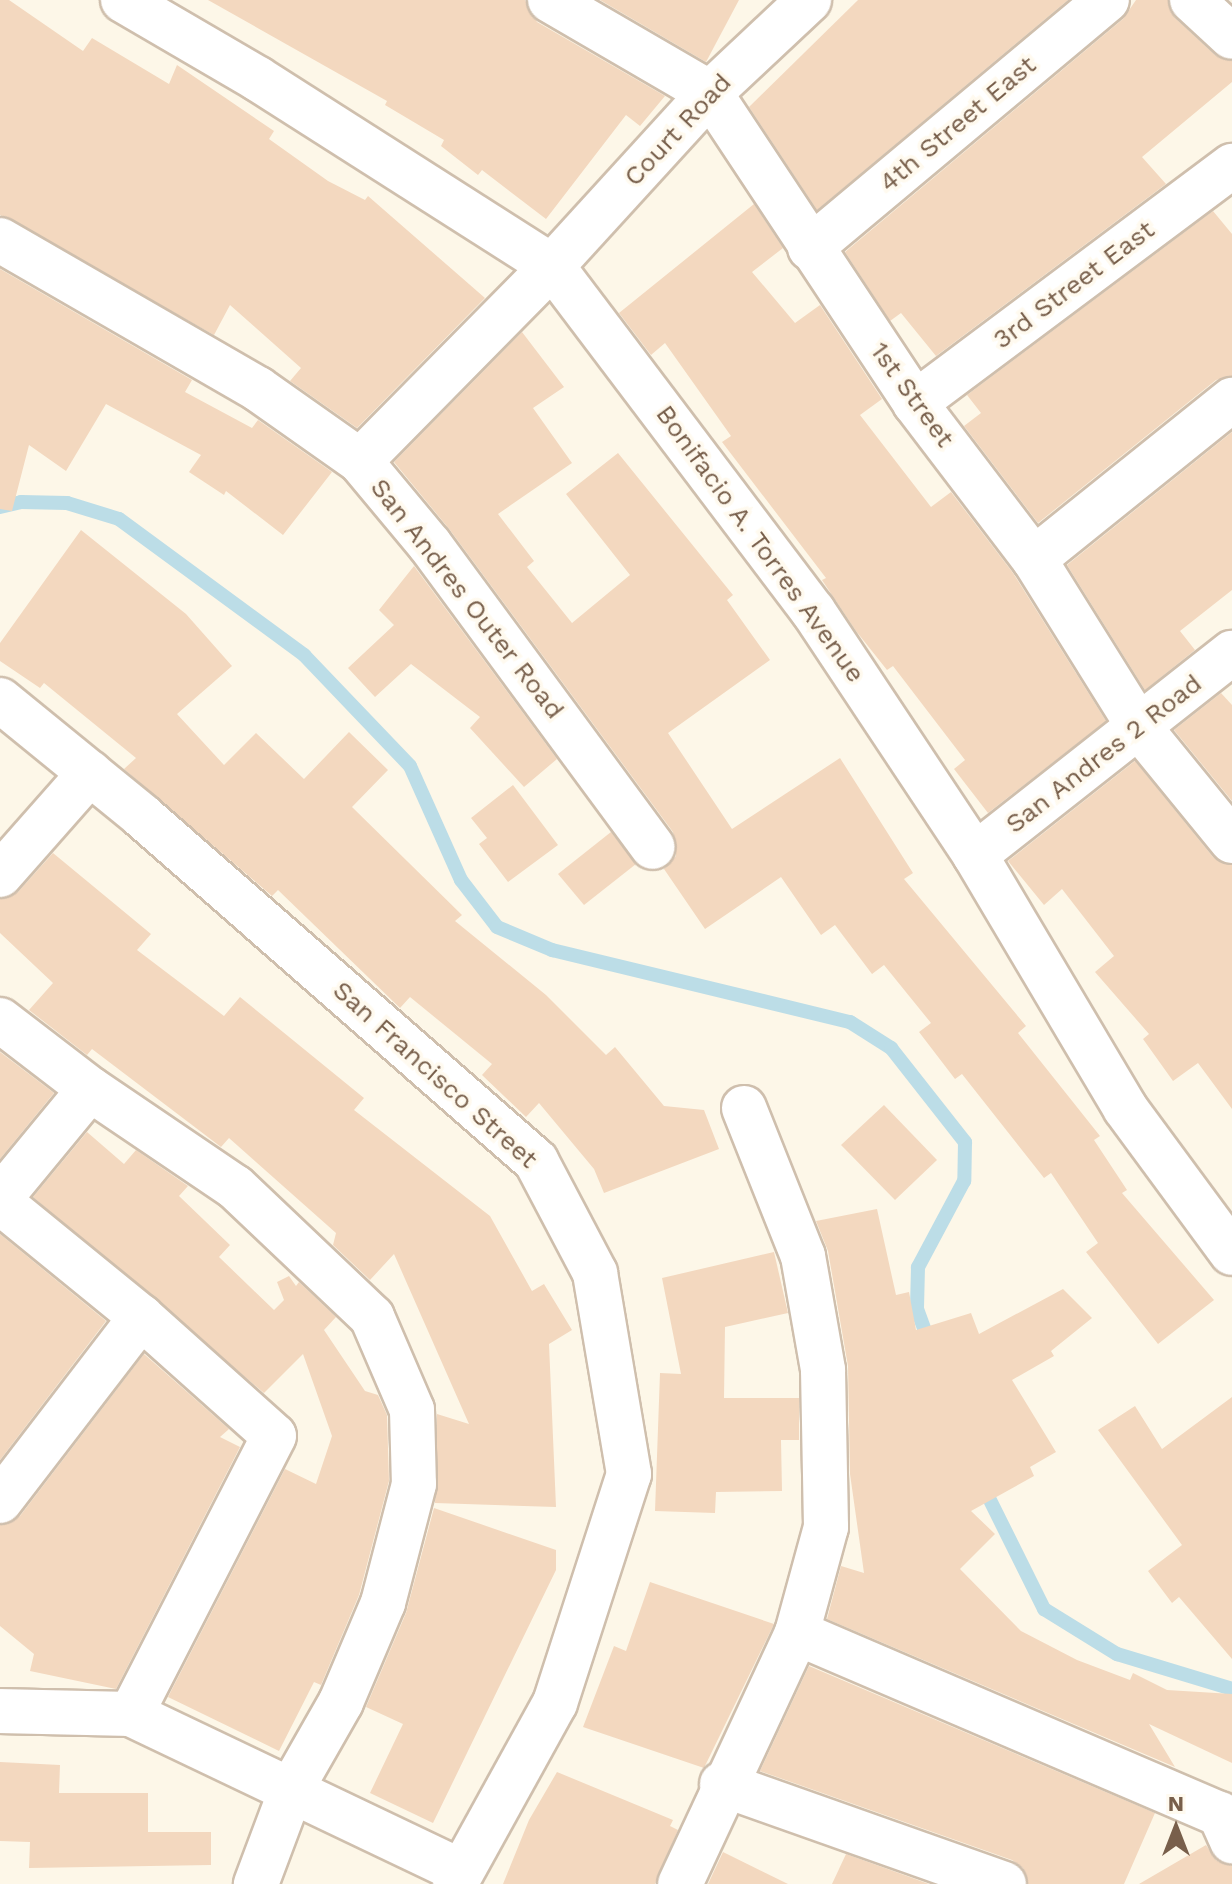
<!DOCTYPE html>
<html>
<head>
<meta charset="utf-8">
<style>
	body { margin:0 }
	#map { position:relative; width:1232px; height:1884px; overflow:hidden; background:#fdf7e8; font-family:"Work Sans",sans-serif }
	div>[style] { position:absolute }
	.stream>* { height:14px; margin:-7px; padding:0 7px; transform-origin:7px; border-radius:7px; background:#bcdde7 }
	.building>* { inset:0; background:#f3d8bf }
	.roads { filter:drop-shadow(2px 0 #cfbfad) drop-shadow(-2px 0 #cfbfad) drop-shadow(0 2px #cfbfad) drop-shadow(0 -2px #cfbfad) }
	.minor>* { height:44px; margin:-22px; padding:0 22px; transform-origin:22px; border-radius:22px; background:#fff }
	span { translate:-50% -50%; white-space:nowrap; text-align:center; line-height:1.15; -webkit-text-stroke:7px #fffaef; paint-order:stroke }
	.street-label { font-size:26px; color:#785f4b }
	.north { position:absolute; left:1136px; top:1788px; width:80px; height:80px; -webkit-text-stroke:6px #fffaef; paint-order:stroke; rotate:0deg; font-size:22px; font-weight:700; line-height:32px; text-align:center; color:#785f4b }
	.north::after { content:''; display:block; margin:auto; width:28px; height:36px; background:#785f4b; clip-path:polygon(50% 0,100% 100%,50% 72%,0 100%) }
</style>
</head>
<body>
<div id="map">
	<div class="stream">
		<div style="left:0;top:507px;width:22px;rotate:-13deg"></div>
		<div style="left:21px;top:502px;width:46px;rotate:1.2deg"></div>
		<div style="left:67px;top:503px;width:54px;rotate:17.1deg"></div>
		<div style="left:119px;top:519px;width:230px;rotate:36.3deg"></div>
		<div style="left:304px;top:655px;width:153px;rotate:46.3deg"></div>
		<div style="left:410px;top:766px;width:125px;rotate:65.9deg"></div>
		<div style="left:461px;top:880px;width:59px;rotate:52.5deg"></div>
		<div style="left:497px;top:927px;width:60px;rotate:22.7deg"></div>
		<div style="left:552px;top:950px;width:307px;rotate:13.6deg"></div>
		<div style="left:850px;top:1022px;width:49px;rotate:32.4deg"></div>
		<div style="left:891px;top:1048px;width:120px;rotate:51.8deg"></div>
		<div style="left:965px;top:1142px;width:39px;rotate:91deg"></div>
		<div style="left:964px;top:1181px;width:98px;rotate:118.1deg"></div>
		<div style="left:918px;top:1267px;width:42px;rotate:91.4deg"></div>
		<div style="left:917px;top:1309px;width:37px;rotate:70deg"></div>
		<div style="left:982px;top:1484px;width:140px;rotate:63.6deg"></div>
		<div style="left:1044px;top:1609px;width:86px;rotate:31.7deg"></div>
		<div style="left:1117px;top:1654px;width:120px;rotate:16.9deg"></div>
	</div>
	<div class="building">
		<div style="clip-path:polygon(0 0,9px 0,83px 51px,92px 38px,169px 84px,177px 65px,274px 131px,269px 139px,328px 181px,365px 200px,368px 196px,485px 298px,357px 428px,290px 381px,301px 368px,230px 305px,214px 335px,0 215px)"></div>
		<div style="clip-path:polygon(208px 0,525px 0,537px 22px,665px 96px,640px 126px,626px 115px,546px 219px,482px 170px,478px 175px,441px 146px,444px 140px,385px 105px,387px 101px)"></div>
		<div style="clip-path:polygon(600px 0,739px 0,706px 62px)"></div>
		<div style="clip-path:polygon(858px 0,1068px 0,817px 210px,749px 107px)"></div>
		<div style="clip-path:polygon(1136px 0,1168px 0,1175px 18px,1215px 55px,1232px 61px,1232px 82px,1142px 157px,1166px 184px,936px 356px,901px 313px,890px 321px,845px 252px,1123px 19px)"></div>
		<div style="clip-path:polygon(754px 204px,783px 248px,752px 272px,795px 323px,820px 305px,882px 399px,860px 415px,931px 507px,951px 492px,1013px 573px,1106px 721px,988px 813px,954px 769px,965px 760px,893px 666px,887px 670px,856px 631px,822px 580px,826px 578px,722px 442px,731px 436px,665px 343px,651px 355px,619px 313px)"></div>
		<div style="clip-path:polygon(1213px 211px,1232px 234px,1232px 376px,1216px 380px,1038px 523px,964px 426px,981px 413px,967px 395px)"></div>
		<div style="clip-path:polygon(0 269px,192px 380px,185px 392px,252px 428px,258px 420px,332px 472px,283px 535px,226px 491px,224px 495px,189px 472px,201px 455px,106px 404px,66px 471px,29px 445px,12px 511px,0 509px)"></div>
		<div style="clip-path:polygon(522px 332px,564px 387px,533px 408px,572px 463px,498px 514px,534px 561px,527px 567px,572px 623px,630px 575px,566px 494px,618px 453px,733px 595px,727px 600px,770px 660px,668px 733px,732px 829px,840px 758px,913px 873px,904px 879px,1026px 1026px,1018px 1033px,1100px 1136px,1094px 1140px,1127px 1190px,1122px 1193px,1214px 1300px,1158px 1344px,1086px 1252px,1098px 1243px,1051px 1173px,1044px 1178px,962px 1074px,955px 1079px,919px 1032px,931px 1023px,884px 965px,872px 974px,835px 925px,821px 935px,781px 877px,705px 929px,664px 869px,676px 856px,673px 832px,450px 530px,394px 462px)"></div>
		<div style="clip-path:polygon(1232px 432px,1232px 590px,1180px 631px,1195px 650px,1145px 690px,1067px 565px)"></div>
		<div style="clip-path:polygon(81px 530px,186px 614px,232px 666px,177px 714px,224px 765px,256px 733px,304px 779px,349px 732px,388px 770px,352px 807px,462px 915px,455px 921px,546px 995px,606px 1055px,615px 1047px,664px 1106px,704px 1110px,719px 1149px,604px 1193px,594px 1169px,539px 1103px,526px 1117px,482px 1075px,492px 1064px,410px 997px,400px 1008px,278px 890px,272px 896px,124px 769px,136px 758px,44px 683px,40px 688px,0 661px,0 643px)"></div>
		<div style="clip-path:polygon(414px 566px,557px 759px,524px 787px,470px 728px,480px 717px,411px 664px,375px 697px,348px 668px,394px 625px,379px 610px)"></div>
		<div style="clip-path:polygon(1221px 693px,1232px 705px,1232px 801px,1174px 730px)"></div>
		<div style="clip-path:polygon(1135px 761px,1213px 857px,1232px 865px,1232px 1109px,1198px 1063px,1173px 1081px,1143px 1039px,1149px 1034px,1095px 972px,1114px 956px,1062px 889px,1044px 905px,1008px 861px)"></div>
		<div style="clip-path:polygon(513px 785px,558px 845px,508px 882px,479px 844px,487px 838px,471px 818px)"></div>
		<div style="clip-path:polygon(611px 832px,636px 864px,584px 905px,558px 874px)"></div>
		<div style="clip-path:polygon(53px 853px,151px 934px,137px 950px,224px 1016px,240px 997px,364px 1098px,354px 1110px,490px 1216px,532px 1291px,544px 1284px,572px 1330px,549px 1344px,556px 1507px,435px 1503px,437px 1414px,469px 1424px,394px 1254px,370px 1280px,333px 1245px,336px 1233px,229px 1138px,221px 1147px,92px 1049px,87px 1055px,29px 1010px,53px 983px,0 933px,0 899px,18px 892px)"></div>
		<div style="clip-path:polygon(0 1052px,54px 1093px,0 1159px)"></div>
		<div style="clip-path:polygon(884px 1105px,937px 1160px,895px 1200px,841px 1145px)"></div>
		<div style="clip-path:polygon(87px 1132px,124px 1164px,136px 1150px,188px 1186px,179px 1196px,230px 1245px,219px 1257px,274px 1310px,284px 1300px,277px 1282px,289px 1276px,296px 1286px,299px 1282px,336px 1317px,324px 1330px,365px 1391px,378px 1395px,387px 1415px,389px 1481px,359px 1595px,321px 1685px,314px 1682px,279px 1751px,168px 1697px,285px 1469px,316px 1484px,332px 1436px,303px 1354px,264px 1393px,33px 1197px)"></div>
		<div style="clip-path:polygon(877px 1209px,896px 1295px,909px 1292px,916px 1330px,971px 1313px,979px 1334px,1063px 1289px,1092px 1318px,1051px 1351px,1054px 1356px,1012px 1380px,1056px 1452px,1030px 1467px,1034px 1476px,971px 1511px,995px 1534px,960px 1569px,1021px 1631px,1077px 1660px,1130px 1680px,1133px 1673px,1167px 1690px,1232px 1694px,1232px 1763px,1149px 1724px,1175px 1767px,827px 1619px,841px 1566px,864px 1573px,850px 1474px,848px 1366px,828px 1251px,816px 1221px)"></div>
		<div style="clip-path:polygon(0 1234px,106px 1321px,0 1460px)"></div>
		<div style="clip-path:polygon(774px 1252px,788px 1313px,725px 1327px,724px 1398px,799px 1398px,799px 1440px,781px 1440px,782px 1491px,716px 1492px,715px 1513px,655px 1511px,660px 1373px,681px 1374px,662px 1278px)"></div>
		<div style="clip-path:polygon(144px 1354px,229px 1429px,220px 1437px,240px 1447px,116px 1689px,30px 1671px,34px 1654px,0 1626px,0 1525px,20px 1516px)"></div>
		<div style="clip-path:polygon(1232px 1397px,1232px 1659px,1179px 1597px,1172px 1603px,1148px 1571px,1182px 1545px,1098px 1430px,1135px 1406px,1162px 1449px)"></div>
		<div style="clip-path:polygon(434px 1508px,556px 1550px,556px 1570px,433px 1823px,370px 1793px,403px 1724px,366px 1707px,406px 1613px)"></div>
		<div style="clip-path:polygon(650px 1582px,774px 1624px,704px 1768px,583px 1727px,614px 1646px,626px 1651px)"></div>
		<div style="clip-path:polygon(809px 1666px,1155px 1813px,1124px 1884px,1028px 1884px,1023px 1868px,1012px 1860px,760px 1771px)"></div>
		<div style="clip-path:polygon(0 1762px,60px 1765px,59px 1793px,148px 1793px,148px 1832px,211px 1832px,211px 1865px,29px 1868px,30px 1842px,0 1841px)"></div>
		<div style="clip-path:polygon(557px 1772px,673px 1820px,670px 1826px,678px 1830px,655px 1884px,503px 1884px,529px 1820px)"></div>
		<div style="clip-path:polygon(1206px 1845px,1217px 1861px,1232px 1866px,1232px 1884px,1139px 1884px)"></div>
		<div style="clip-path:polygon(723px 1852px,788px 1884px,708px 1884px)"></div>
		<div style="clip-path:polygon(846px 1854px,929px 1884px,832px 1884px)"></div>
	</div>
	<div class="roads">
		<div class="minor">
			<div style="left:123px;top:0;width:156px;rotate:30.3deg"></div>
			<div style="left:258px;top:79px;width:348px;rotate:32.5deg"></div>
			<div style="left:552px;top:266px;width:433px;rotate:52.9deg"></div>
			<div style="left:813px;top:611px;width:293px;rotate:56.4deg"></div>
			<div style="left:975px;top:855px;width:294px;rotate:59.3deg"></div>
			<div style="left:1125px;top:1108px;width:180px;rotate:53.6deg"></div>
			<div style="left:550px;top:0;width:185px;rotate:30.2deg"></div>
			<div style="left:710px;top:93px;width:372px;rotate:56.5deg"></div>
			<div style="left:915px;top:403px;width:196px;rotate:52.7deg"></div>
			<div style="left:1034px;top:559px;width:198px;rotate:58deg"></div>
			<div style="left:1139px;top:727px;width:147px;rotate:50.8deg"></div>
			<div style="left:1192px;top:0;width:54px;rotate:42.8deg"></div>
			<div style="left:0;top:240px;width:298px;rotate:30deg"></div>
			<div style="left:258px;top:389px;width:125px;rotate:35.2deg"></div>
			<div style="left:360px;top:461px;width:109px;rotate:50.2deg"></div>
			<div style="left:430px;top:545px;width:375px;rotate:53.6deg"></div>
			<div style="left:810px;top:248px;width:387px;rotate:-39.9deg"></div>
			<div style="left:915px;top:403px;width:396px;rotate:-36.8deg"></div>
			<div style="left:360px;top:461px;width:274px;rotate:-45.4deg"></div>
			<div style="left:552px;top:266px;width:234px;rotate:-47.6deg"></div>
			<div style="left:710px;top:93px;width:136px;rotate:-43.2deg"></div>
			<div style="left:1034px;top:559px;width:254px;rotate:-38.8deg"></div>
			<div style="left:0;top:700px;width:183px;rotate:39.2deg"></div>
			<div style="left:142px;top:816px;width:524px;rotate:41.21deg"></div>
			<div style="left:536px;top:1161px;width:127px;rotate:62.2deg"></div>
			<div style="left:595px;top:1273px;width:204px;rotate:80.4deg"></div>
			<div style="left:629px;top:1474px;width:241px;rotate:107.9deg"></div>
			<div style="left:555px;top:1703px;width:207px;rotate:118.9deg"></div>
			<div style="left:975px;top:855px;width:327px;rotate:-38.2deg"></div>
			<div style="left:0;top:875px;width:136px;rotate:-48.6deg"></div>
			<div style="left:0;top:1020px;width:113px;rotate:37.5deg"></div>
			<div style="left:90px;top:1089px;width:175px;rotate:34.1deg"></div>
			<div style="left:235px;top:1187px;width:189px;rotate:43.5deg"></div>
			<div style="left:372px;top:1317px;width:101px;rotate:66.7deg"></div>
			<div style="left:412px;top:1410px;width:74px;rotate:88.5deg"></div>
			<div style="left:414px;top:1484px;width:123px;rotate:104.6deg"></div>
			<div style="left:383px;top:1603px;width:108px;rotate:113deg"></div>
			<div style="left:341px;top:1702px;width:99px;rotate:119.7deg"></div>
			<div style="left:292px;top:1788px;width:103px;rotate:110.6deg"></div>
			<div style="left:744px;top:1108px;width:159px;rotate:68.3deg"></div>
			<div style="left:803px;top:1256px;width:116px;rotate:80deg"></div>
			<div style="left:823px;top:1370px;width:157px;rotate:88.9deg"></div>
			<div style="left:826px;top:1527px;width:110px;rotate:105.3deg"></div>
			<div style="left:0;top:1198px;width:141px;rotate:-50.5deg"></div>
			<div style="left:0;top:1202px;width:182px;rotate:39.2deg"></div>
			<div style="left:141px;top:1317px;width:178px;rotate:41.8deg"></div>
			<div style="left:274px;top:1436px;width:313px;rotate:117.2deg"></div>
			<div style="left:0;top:1501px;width:232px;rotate:-52.5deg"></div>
			<div style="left:0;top:1711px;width:131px;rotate:1.3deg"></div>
			<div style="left:131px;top:1714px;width:365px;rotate:25.5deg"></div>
			<div style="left:722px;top:1784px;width:299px;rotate:19.5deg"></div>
			<div style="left:680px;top:1884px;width:277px;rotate:-65deg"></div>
			<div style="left:797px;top:1633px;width:460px;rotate:23.2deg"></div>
			<div style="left:1220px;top:1814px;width:30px;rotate:66deg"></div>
		</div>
	</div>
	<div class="street-label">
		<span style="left:958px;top:124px;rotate:-40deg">4th Street East</span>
		<span style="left:678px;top:130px;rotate:-47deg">Court Road</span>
		<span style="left:1074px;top:285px;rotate:-37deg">3rd Street East</span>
		<span style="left:912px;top:395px;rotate:54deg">1st Street</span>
		<span style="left:760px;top:544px;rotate:54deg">Bonifacio A. Torres Avenue</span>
		<span style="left:467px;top:599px;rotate:52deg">San Andres Outer Road</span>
		<span style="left:1104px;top:754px;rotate:-38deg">San Andres 2 Road</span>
		<span style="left:435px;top:1075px;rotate:42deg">San Francisco Street</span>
	</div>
	<div class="north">N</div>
</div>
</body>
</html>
